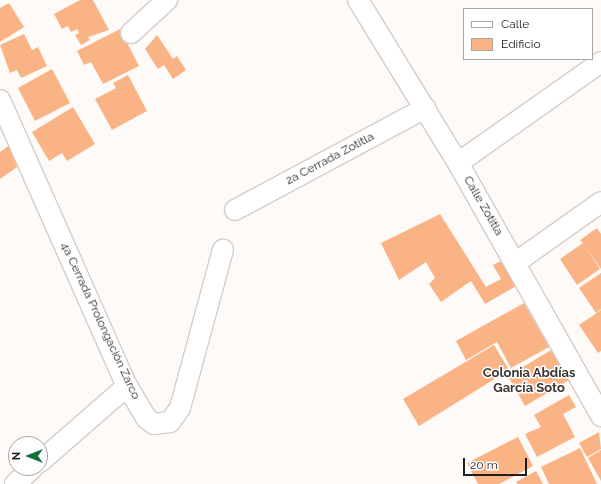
<!DOCTYPE html>
<html>
<head>
<meta charset="utf-8">
<style>
	body { margin:0 }
	#map { position:relative; width:601px; height:484px; overflow:hidden; background:#fefaf7; font-family:Raleway,sans-serif }
	div>[style] { position:absolute }
	.building>* { inset:0; background:#fab384 }
	.roads { filter:drop-shadow(1px 0 #d4cdc9) drop-shadow(-1px 0 #d4cdc9) drop-shadow(0 1px #d4cdc9) drop-shadow(0 -1px #d4cdc9) }
	.minor>* { height:20px; margin:-10px; padding:0 10px; transform-origin:10px; border-radius:10px; background:#fff }
	span { translate:-50% -50%; white-space:nowrap; text-align:center; line-height:1.15; -webkit-text-stroke:3px #fff; paint-order:stroke }
	.street-label { font-size:12px; color:#201d1c }
	.neighbourhood-label { font-size:13px; color:#3b3632; font-weight:700 }
	.legend { position:absolute; left:463px; top:8px; width:130px; height:52px; box-sizing:border-box; background:#fff; border:1px solid #a6a5a4; margin:0; padding:5px 7px; list-style:none; font-size:12px; color:#201d1c }
	.legend li { display:flex; align-items:center; gap:8px; height:20px }
	.legend b { width:20px; border:1px solid #a6a5a4 }
	.north { position:absolute; left:8px; top:436px; width:40px; height:40px; box-sizing:border-box; background:#fff; border:1px solid #a6a5a4; border-radius:50%; rotate:270deg; font-size:11px; font-weight:700; line-height:16px; text-align:center; color:#201d1c }
	.north::after { content:''; display:block; margin:auto; width:14px; height:18px; background:#166c3e; clip-path:polygon(50% 0,100% 100%,50% 72%,0 100%) }
	.scale { position:absolute; left:463px; top:458px; width:64px; height:18px; box-sizing:border-box; border:2px solid #201d1c; border-top:0; padding-left:5px; font-size:12px; line-height:14px; white-space:nowrap; color:#201d1c; -webkit-text-stroke:3px #fff; paint-order:stroke }
</style>
</head>
<body>
<div id="map">
	<div class="building">
		<div style="clip-path:polygon(80px 0,93px 0,109px 30px,88px 37px,90px 40px,81px 45px,75px 35px,79px 33px,77px 29px,71px 32px,68px 26px,62px 29px,54px 14px)"></div>
		<div style="clip-path:polygon(9px 3px,24px 27px,0 42px,0 8px)"></div>
		<div style="clip-path:polygon(120px 29px,139px 66px,103px 84px,91px 62px,84px 65px,77px 51px)"></div>
		<div style="clip-path:polygon(24px 34px,32px 50px,38px 47px,47px 66px,21px 78px,17px 70px,10px 73px,0 45px)"></div>
		<div style="clip-path:polygon(157px 35px,173px 59px,177px 56px,186px 70px,173px 79px,164px 65px,158px 69px,145px 49px)"></div>
		<div style="clip-path:polygon(52px 69px,70px 103px,35px 121px,18px 88px)"></div>
		<div style="clip-path:polygon(128px 75px,147px 111px,112px 130px,95px 99px,116px 88px,113px 83px)"></div>
		<div style="clip-path:polygon(73px 107px,95px 144px,67px 161px,62px 153px,49px 161px,32px 132px)"></div>
		<div style="clip-path:polygon(14px 142px,27px 160px,0 179px,0 152px)"></div>
		<div style="clip-path:polygon(440px 214px,486px 287px,501px 279px,493px 265px,503px 260px,518px 285px,485px 304px,471px 281px,441px 302px,429px 284px,435px 278px,426px 262px,399px 280px,381px 243px)"></div>
		<div style="clip-path:polygon(597px 228px,601px 234px,601px 269px,585px 246px,600px 269px,577px 285px,560px 259px,583px 243px,580px 240px)"></div>
		<div style="clip-path:polygon(601px 273px,601px 309px,596px 313px,579px 288px)"></div>
		<div style="clip-path:polygon(524px 303px,549px 347px,511px 368px,497px 342px,466px 360px,456px 341px)"></div>
		<div style="clip-path:polygon(601px 310px,601px 351px,598px 353px,579px 325px)"></div>
		<div style="clip-path:polygon(494px 345px,509px 370px,419px 426px,403px 399px)"></div>
		<div style="clip-path:polygon(551px 350px,569px 380px,525px 406px,508px 376px)"></div>
		<div style="clip-path:polygon(569px 395px,576px 407px,563px 414px,575px 437px,537px 457px,525px 434px,541px 427px,534px 415px)"></div>
		<div style="clip-path:polygon(599px 432px,601px 449px,587px 457px,579px 443px)"></div>
		<div style="clip-path:polygon(518px 437px,533px 466px,499px 484px,478px 484px,467px 463px)"></div>
		<div style="clip-path:polygon(580px 448px,597px 484px,549px 484px,541px 467px)"></div>
		<div style="clip-path:polygon(601px 450px,601px 481px,588px 458px)"></div>
		<div style="clip-path:polygon(536px 471px,543px 484px,518px 484px,516px 482px)"></div>
	</div>
	<div class="roads">
		<div class="minor">
			<div style="left:358px;top:0;width:191px;rotate:58.5deg"></div>
			<div style="left:458px;top:163px;width:291px;rotate:60.5deg"></div>
			<div style="left:131px;top:33px;width:49px;rotate:-42.5deg"></div>
			<div style="left:0;top:100px;width:313px;rotate:66.1deg"></div>
			<div style="left:127px;top:386px;width:37px;rotate:59deg"></div>
			<div style="left:146px;top:418px;width:10px;rotate:37deg"></div>
			<div style="left:154px;top:424px;width:16px;rotate:-7deg"></div>
			<div style="left:170px;top:422px;width:17px;rotate:-54deg"></div>
			<div style="left:180px;top:408px;width:164px;rotate:-74.8deg"></div>
			<div style="left:458px;top:163px;width:175px;rotate:-35.2deg"></div>
			<div style="left:235px;top:210px;width:216px;rotate:-28.2deg"></div>
			<div style="left:515px;top:263px;width:105px;rotate:-35.3deg"></div>
			<div style="left:40px;top:462px;width:116px;rotate:-41.1deg"></div>
			<div style="left:15px;top:484px;width:24px;rotate:-42deg"></div>
		</div>
	</div>
	<div class="street-label">
		<span style="left:330px;top:159px;rotate:-28deg">2a Cerrada Zotitla</span>
		<span style="left:483px;top:206px;rotate:60deg">Calle Zotitla</span>
		<span style="left:100px;top:321px;rotate:65deg">4a Cerrada Prolongación Zarco</span>
	</div>
	<div class="neighbourhood-label">
		<span style="left:529px;top:381px">Colonia Abdías<br>García Soto</span>
	</div>
	<ul class="legend">
	<li><b style="height:5px;background:#fff"></b>Calle</li>
	<li><b style="height:11px;background:#fab384"></b>Edificio</li>
	</ul>
	<div class="north">N</div>
	<div class="scale">20 m</div>
</div>
</body>
</html>
